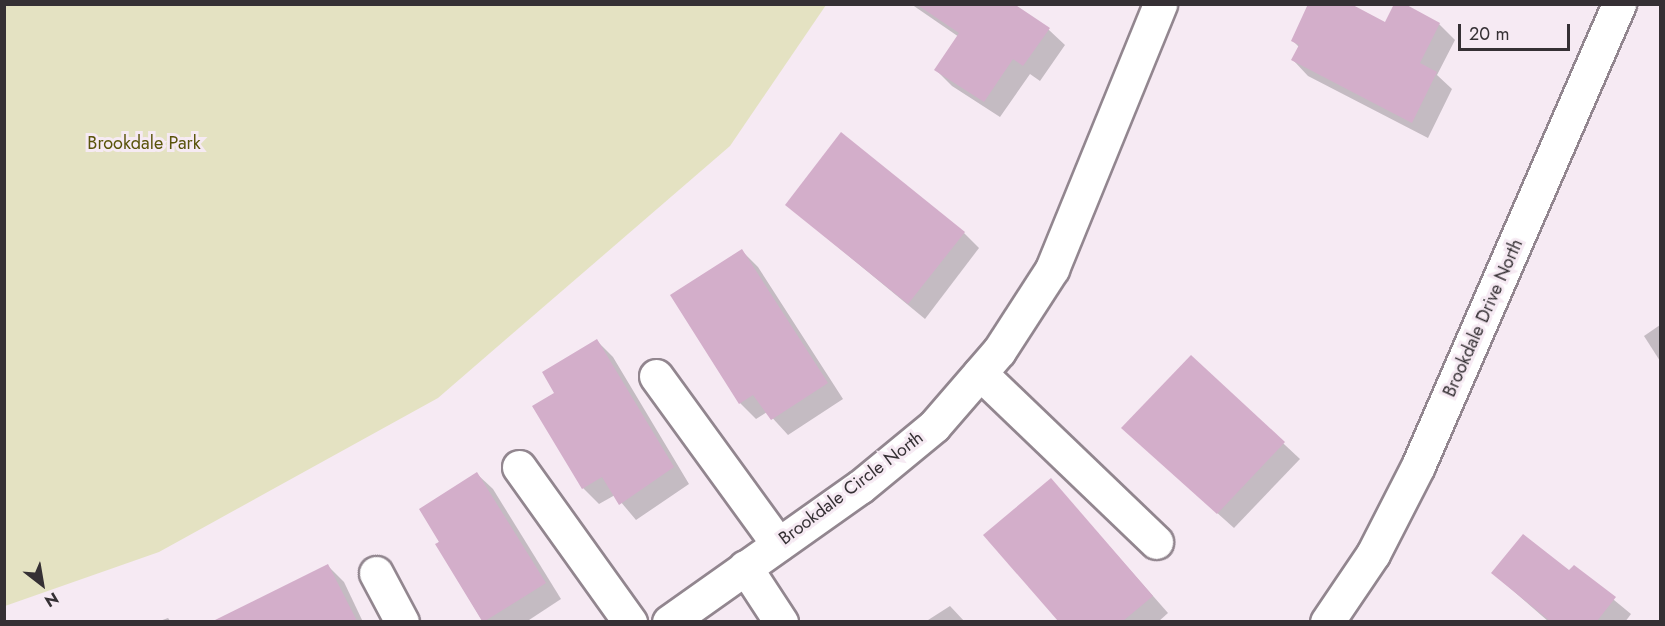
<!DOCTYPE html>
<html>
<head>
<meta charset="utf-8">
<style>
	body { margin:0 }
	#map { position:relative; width:1665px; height:626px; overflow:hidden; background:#f6eaf3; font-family:Jost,sans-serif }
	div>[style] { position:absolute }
	.green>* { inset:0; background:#e4e2c2 }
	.shadow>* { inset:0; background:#0003 }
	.building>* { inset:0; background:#d3aeca }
	.roads { filter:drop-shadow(2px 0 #92868f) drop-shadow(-2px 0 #92868f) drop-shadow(0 2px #92868f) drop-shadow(0 -2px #92868f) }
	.minor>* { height:33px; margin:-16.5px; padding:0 16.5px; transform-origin:16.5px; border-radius:16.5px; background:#fff }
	span { translate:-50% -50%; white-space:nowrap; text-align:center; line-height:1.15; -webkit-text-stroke:6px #f6eaf3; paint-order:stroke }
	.park-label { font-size:18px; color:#5a540b }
	.street-label { font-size:18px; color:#353034 }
	.frame { position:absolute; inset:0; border:6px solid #353034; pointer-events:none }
	.north { position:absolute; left:12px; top:554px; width:60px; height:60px; -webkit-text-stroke:4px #f6eaf3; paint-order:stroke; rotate:149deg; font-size:16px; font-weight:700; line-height:24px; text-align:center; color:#353034 }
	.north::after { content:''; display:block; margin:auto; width:21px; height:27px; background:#353034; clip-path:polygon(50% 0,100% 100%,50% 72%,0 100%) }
	.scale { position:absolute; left:1458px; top:24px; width:112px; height:27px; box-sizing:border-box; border:3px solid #353034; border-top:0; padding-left:8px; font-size:18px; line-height:21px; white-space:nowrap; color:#353034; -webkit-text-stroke:4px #f6eaf3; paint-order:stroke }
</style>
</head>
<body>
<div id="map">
	<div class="green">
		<div style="clip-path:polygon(4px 5px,5px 4px,826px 5px,730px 146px,438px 398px,159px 552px,5px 606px)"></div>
	</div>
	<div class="shadow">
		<div style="clip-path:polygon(911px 4px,1011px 4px,1049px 30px,1065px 45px,1040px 81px,1030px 74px,1000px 117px,952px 86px,936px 70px,959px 37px)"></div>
		<div style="clip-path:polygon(1402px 4px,1439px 24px,1455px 40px,1437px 75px,1452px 89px,1428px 138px,1308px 76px,1293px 60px,1299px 47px,1293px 41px,1386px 24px)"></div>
		<div style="clip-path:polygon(787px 205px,964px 233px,979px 248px,925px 319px)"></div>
		<div style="clip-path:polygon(742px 251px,758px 267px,843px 399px,788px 435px,767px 412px,756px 419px,740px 403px)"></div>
		<div style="clip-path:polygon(1660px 325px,1660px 361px,1644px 336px)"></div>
		<div style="clip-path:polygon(597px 341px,613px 357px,689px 484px,636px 520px,615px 495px,599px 504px,583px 488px,556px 393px)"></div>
		<div style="clip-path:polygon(1191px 357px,1300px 459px,1234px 528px,1139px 443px)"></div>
		<div style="clip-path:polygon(477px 474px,493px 489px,561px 599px,526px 622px,483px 622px,437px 545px)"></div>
		<div style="clip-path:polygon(1051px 480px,1168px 613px,1158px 622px,1060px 622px,985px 535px)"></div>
		<div style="clip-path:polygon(328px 566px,344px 582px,363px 622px,262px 622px,253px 603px)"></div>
		<div style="clip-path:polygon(1574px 567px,1631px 614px,1625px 622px,1549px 622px,1493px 573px,1570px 572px)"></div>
		<div style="clip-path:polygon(950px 606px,965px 622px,925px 622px)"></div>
		<div style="clip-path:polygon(168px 618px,171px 622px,157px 622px)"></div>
	</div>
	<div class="building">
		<div style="clip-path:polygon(916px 4px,1014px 4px,1050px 28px,1023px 66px,1013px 59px,984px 102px,934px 70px,959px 33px)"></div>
		<div style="clip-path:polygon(1308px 4px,1351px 4px,1385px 22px,1394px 4px,1405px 4px,1440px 23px,1420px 63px,1437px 72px,1412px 123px,1291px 60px,1299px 45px,1291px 41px)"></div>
		<div style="clip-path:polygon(841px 132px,965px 232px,908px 304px,785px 205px)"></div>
		<div style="clip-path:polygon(742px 249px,828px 383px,771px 420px,753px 395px,739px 404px,670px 295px)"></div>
		<div style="clip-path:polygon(597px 339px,674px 467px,619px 505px,602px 477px,582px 489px,532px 406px,554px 393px,542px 372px)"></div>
		<div style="clip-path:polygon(1191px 355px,1285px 442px,1217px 514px,1121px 428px)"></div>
		<div style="clip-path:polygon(477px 472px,546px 583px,485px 621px,482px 621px,435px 544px,439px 542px,419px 509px)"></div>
		<div style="clip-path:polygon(1051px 478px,1153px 596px,1123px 621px,1058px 621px,983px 535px)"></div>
		<div style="clip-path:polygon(1523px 534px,1569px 570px,1574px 565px,1616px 597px,1597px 621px,1550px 621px,1491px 573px)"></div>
		<div style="clip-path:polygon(328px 564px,357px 621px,213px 621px)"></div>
	</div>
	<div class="roads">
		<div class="minor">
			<div style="left:980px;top:373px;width:244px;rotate:43.8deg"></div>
			<div style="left:656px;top:376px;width:208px;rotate:54deg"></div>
			<div style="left:519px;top:467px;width:191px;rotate:54.4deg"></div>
			<div style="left:745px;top:567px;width:66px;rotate:56.8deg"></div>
			<div style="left:376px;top:573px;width:55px;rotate:62deg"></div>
			<div style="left:669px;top:622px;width:234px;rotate:-35.3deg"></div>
			<div style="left:860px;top:487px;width:96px;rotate:-39.5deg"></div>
			<div style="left:934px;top:426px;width:99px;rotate:-49.1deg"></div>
			<div style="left:999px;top:351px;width:98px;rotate:-57.1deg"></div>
			<div style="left:1052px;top:269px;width:286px;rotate:-67.8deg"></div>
			<div style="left:1327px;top:622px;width:82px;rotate:-55.9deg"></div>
			<div style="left:1373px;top:554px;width:99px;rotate:-62.9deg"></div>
			<div style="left:1418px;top:466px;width:504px;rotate:-66.49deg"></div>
		</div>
	</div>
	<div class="park-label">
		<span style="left:144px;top:143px">Brookdale Park</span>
	</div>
	<div class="street-label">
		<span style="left:1483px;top:318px;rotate:-66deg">Brookdale Drive North</span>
		<span style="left:851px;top:488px;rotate:-37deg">Brookdale Circle North</span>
	</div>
	<div class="frame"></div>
	<div class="north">N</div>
	<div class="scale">20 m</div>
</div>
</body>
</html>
